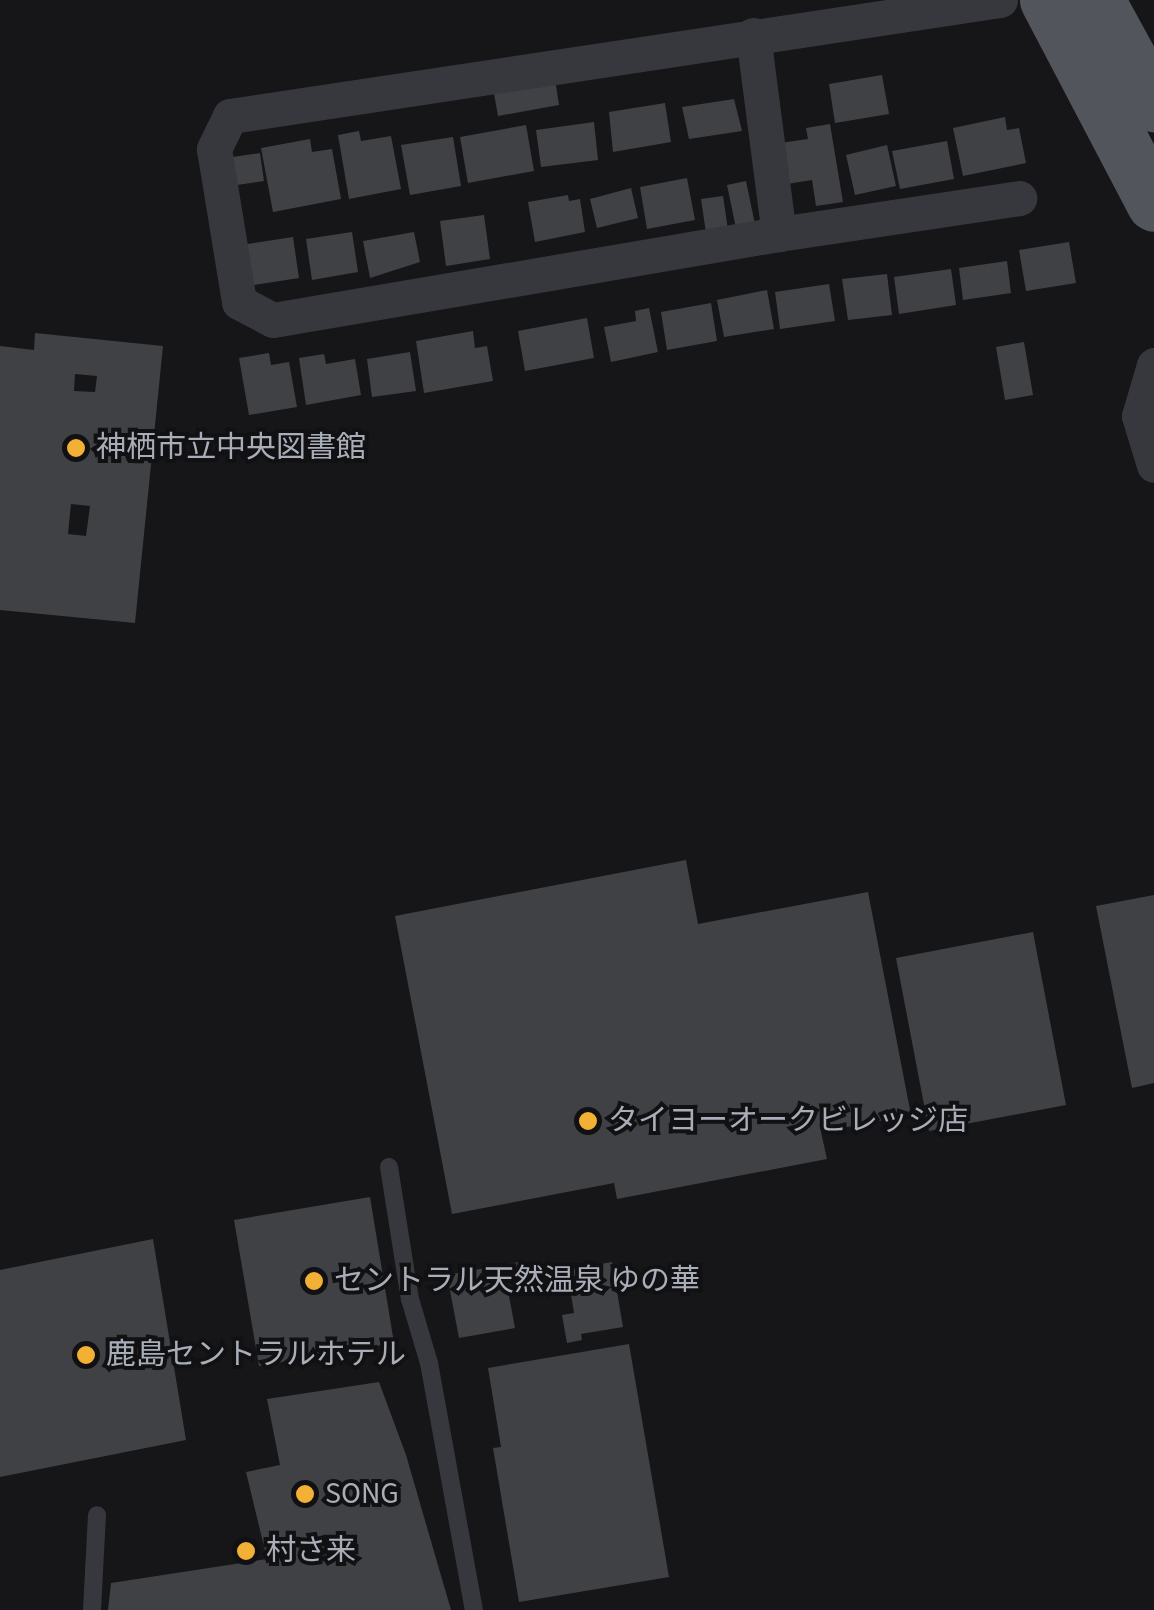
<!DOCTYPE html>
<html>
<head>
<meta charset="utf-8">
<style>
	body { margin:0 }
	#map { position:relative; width:1154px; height:1610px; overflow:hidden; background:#161618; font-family:"Source Sans 3","Noto Sans JP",sans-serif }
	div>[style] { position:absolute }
	.building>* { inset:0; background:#404145 }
	.lane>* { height:18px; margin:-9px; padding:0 9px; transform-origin:9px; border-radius:9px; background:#37383d }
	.street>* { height:35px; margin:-17.5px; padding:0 17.5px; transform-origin:17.5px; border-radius:17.5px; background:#37383d }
	.primary>* { height:55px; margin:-27.5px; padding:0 27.5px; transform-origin:27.5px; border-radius:27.5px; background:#53555c }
	.dots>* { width:28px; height:28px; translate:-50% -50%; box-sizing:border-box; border:5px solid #111113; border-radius:50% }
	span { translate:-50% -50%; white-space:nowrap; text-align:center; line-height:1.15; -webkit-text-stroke:8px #111113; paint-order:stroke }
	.poi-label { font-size:30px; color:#a8adb8 }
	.left { translate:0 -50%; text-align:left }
</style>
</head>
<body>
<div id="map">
	<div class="building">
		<div style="clip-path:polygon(882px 75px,889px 114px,835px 123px,829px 84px)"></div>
		<div style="clip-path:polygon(555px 79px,559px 105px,498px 116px,493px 88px)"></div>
		<div style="clip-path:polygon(734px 99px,742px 131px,689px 139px,682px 107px)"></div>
		<div style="clip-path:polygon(665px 103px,671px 142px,613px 152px,609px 112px)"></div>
		<div style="clip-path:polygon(1005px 117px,1007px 130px,1019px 128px,1026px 163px,963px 176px,953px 128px)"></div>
		<div style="clip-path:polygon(594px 122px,598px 160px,541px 167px,536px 130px)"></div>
		<div style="clip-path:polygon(830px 124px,843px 202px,816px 206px,812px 180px,787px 184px,780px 143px,808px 139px,806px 128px)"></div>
		<div style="clip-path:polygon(526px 125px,534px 171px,468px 183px,460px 137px)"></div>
		<div style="clip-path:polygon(359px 131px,361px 141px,391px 136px,401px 189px,349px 199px,338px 135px)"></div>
		<div style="clip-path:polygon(453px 137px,461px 186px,410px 195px,401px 145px)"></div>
		<div style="clip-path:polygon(310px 139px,312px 152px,332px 149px,341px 199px,273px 212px,261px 148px)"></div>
		<div style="clip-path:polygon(947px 141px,954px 179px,900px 189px,892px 151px)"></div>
		<div style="clip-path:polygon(887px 145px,896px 186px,855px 195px,846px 155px)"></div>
		<div style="clip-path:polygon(260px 153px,264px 181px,230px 186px,226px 158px)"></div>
		<div style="clip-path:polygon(687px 178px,695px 220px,647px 229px,640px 187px)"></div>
		<div style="clip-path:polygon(746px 181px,756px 229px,737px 233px,727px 185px)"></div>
		<div style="clip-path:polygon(631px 188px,638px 218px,597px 228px,590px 199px)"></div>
		<div style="clip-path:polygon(568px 195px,569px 201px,580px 199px,585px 232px,535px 242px,528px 202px)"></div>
		<div style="clip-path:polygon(723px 196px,728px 230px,706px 233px,701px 199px)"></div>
		<div style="clip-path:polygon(484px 215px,490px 259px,446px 266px,440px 221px)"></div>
		<div style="clip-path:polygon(352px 232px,358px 272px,312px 280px,306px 239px)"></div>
		<div style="clip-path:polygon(414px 232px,420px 262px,370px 278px,363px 241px)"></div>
		<div style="clip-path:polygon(293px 237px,299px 278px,247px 286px,241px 245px)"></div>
		<div style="clip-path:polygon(1069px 242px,1076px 283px,1026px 291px,1019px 250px)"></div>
		<div style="clip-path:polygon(1007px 261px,1011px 293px,963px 300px,959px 268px)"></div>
		<div style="clip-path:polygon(951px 269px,956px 305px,899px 314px,894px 277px)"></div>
		<div style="clip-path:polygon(887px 274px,892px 315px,848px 320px,842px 279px)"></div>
		<div style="clip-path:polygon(829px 284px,835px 321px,780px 329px,775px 292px)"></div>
		<div style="clip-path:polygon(767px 290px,774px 329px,724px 337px,717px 300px)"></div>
		<div style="clip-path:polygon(711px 303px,717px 341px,667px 350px,661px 312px)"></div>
		<div style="clip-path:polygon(649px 308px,658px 352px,611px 362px,604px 327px,636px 321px,635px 311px)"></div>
		<div style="clip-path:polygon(587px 318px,594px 358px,525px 371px,518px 331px)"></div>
		<div style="clip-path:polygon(473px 331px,475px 348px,487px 346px,493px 381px,424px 393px,416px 341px)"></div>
		<div style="clip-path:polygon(evenodd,35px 333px,163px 346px,135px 623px,0 610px,0 346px,34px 350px,35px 333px,75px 374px,97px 376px,95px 392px,74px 391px,75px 374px,35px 333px,71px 504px,90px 506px,86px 536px,68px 534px,71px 504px)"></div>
		<div style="clip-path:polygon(1024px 342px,1033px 395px,1005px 400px,996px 347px)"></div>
		<div style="clip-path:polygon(410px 352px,416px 391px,372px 397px,367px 359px)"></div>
		<div style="clip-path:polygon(269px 353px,271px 365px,289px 362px,297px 407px,249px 415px,239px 358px)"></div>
		<div style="clip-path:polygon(324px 354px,326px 364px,355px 359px,361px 395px,306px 405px,299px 358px)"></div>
		<div style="clip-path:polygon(686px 860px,698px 924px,868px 892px,911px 1115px,821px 1132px,827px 1159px,617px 1199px,614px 1183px,452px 1214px,395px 916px)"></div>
		<div style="clip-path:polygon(1154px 895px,1154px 1083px,1132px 1088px,1096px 906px)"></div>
		<div style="clip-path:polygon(1033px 932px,1066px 1105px,929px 1131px,896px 958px)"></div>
		<div style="clip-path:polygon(370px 1197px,394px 1343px,259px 1366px,234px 1220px)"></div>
		<div style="clip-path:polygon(153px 1239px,186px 1440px,0 1477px,0 1270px)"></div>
		<div style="clip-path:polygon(524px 1261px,529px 1293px,509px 1296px,515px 1328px,459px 1338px,447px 1275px)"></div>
		<div style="clip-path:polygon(612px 1262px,623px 1327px,581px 1334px,582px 1340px,567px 1343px,562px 1315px,574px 1313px,567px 1270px)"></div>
		<div style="clip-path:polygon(629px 1344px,669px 1577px,519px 1602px,493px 1448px,501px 1447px,488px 1368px)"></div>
		<div style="clip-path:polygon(379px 1382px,406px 1455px,451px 1610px,108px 1610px,111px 1583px,267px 1559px,246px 1472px,280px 1465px,267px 1399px)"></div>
	</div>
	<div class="lane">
		<div style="left:389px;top:1167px;width:134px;rotate:81deg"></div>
		<div style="left:410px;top:1299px;width:67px;rotate:73.5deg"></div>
		<div style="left:429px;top:1363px;width:251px;rotate:79.7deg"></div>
		<div style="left:92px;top:1610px;width:95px;rotate:-87deg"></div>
	</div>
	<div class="street">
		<div style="left:1000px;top:0;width:779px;rotate:171.43deg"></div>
		<div style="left:230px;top:116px;width:37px;rotate:116deg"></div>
		<div style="left:214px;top:149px;width:155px;rotate:80.7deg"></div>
		<div style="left:239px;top:302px;width:38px;rotate:28deg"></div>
		<div style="left:273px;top:320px;width:513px;rotate:-9.65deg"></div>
		<div style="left:779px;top:234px;width:243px;rotate:-8.5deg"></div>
		<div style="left:753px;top:35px;width:201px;rotate:82.6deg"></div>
		<div style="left:1154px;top:365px;width:53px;rotate:106.4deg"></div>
		<div style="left:1139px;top:416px;width:51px;rotate:73deg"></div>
	</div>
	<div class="primary">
		<div style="left:1047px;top:0;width:230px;rotate:62.3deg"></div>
		<div style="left:1097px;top:0;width:119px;rotate:61.3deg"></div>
	</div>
	<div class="dots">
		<div style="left:76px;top:448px;background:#f2b134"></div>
		<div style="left:588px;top:1121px;background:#f2b134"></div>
		<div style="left:314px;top:1281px;background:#f2b134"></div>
		<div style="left:86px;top:1355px;background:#f2b134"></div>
		<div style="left:305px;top:1494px;background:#f2b134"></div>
		<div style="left:246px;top:1551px;background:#f2b134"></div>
	</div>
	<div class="poi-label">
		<span class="left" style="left:96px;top:448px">神栖市立中央図書館</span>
		<span class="left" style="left:608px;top:1121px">タイヨーオークビレッジ店</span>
		<span class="left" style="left:334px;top:1281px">セントラル天然温泉 ゆの華</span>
		<span class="left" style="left:106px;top:1355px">鹿島セントラルホテル</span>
		<span class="left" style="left:325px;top:1494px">SONG</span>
		<span class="left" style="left:266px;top:1551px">村さ来</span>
	</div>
</div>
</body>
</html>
